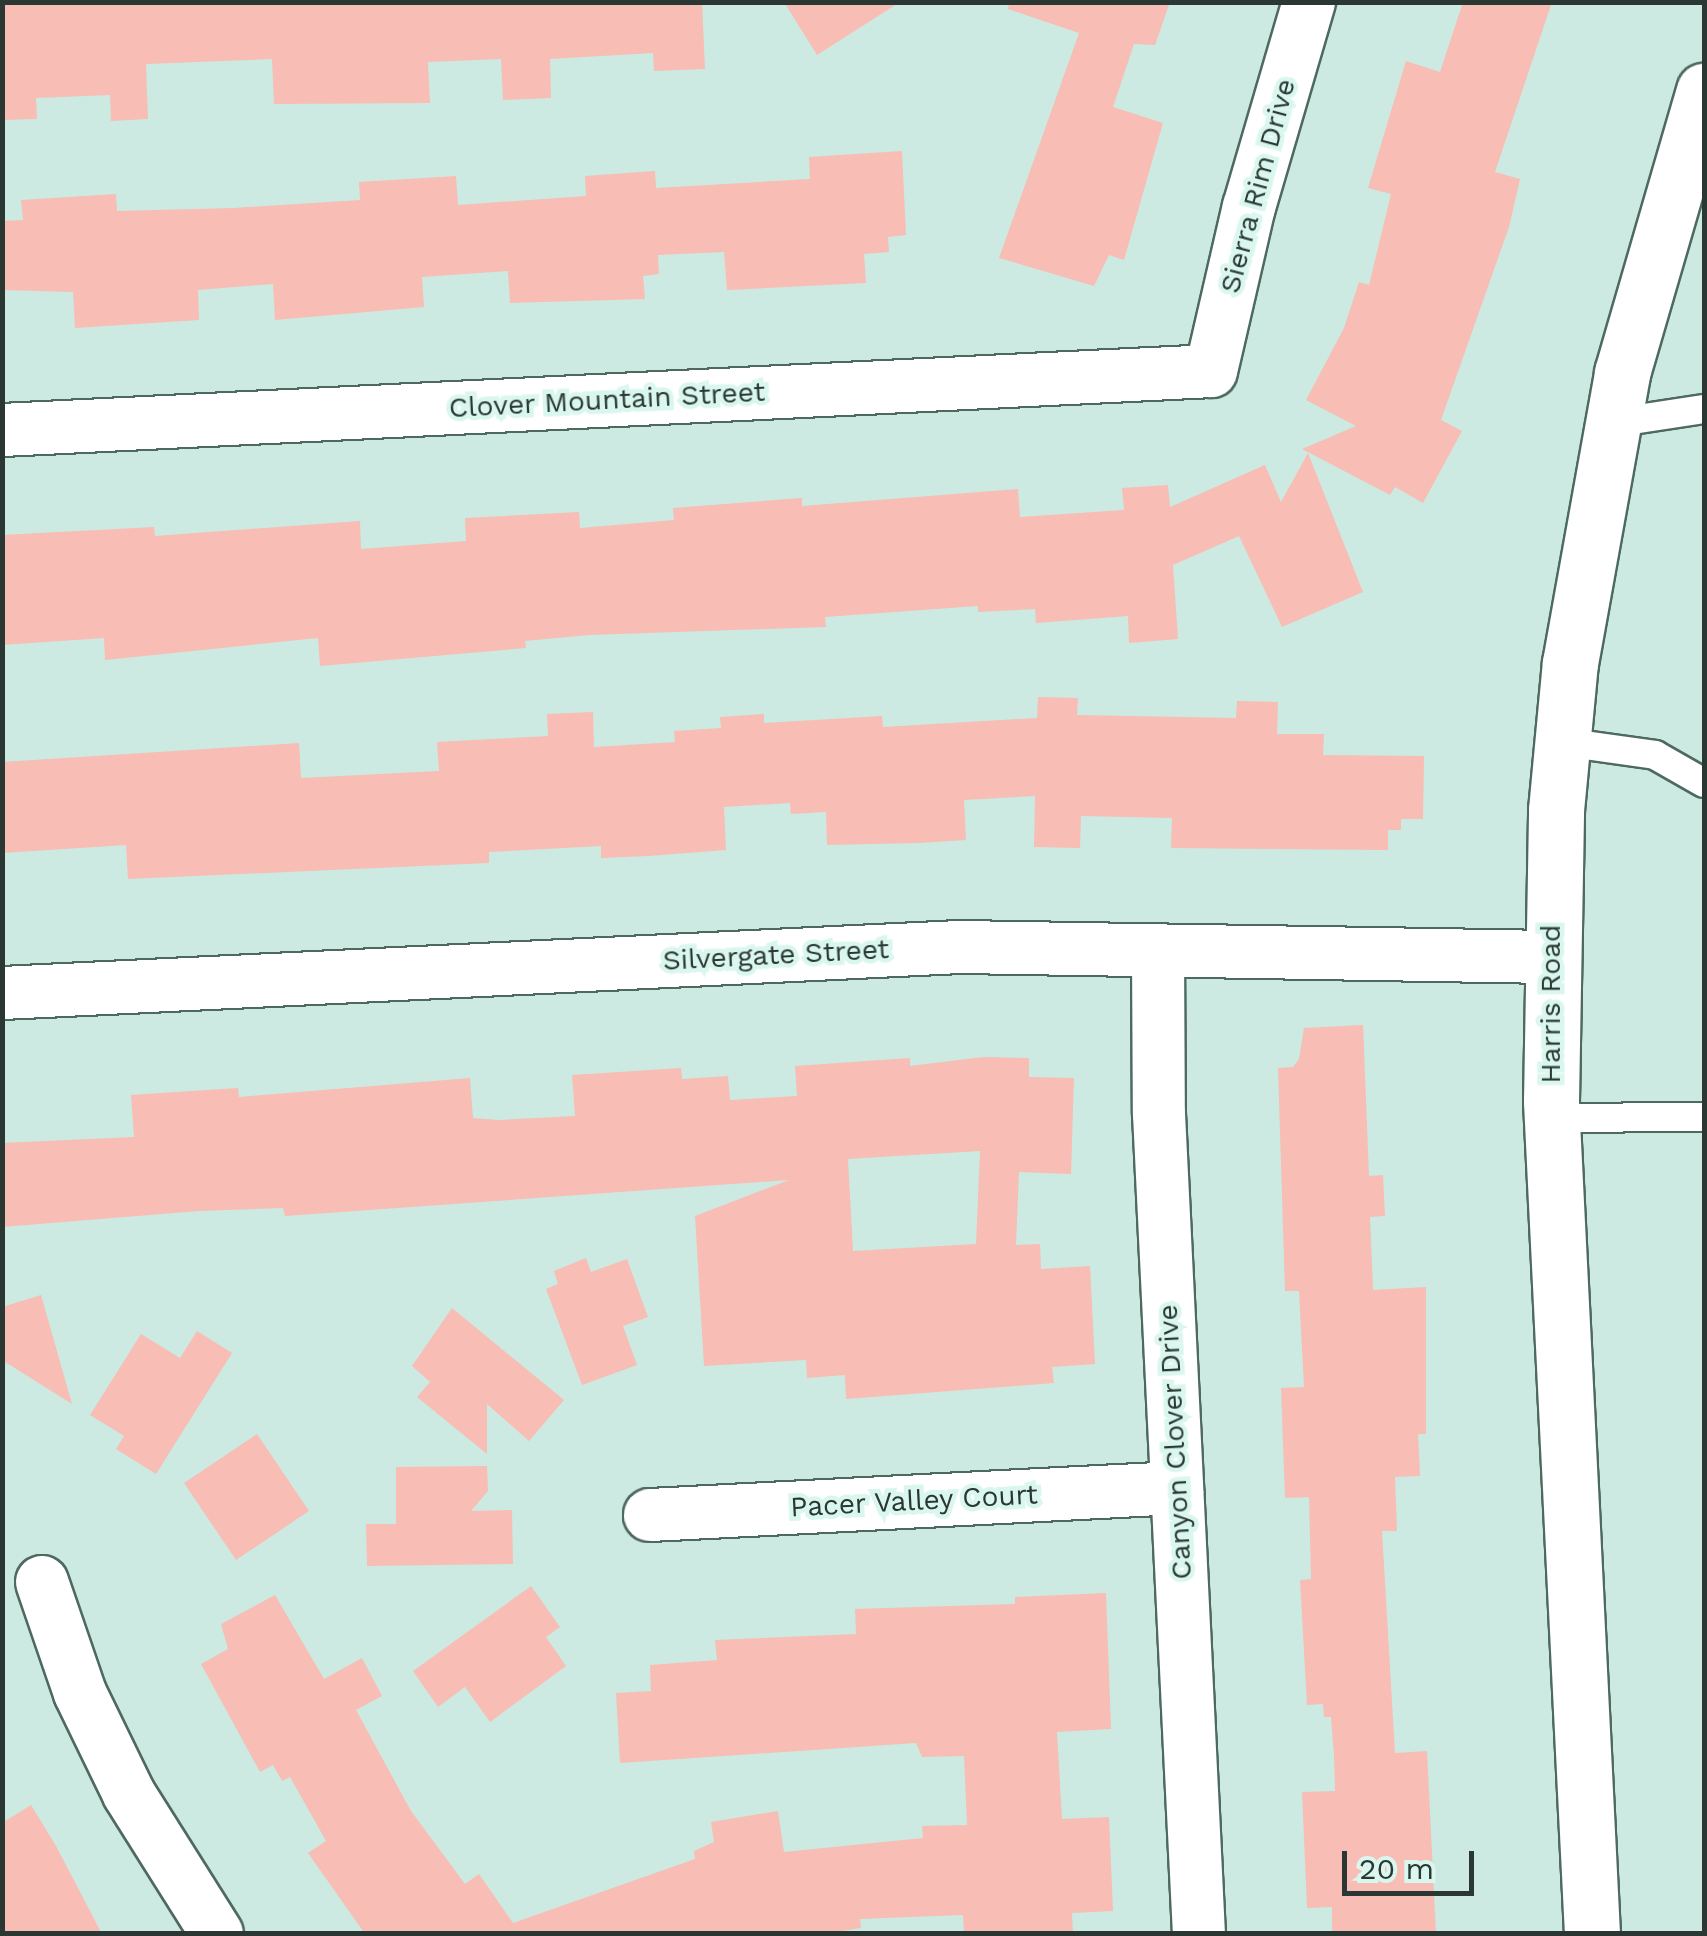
<!DOCTYPE html>
<html>
<head>
<meta charset="utf-8">
<style>
	body { margin:0 }
	#map { position:relative; width:1707px; height:1936px; overflow:hidden; background:#cceae1; font-family:"Work Sans",sans-serif }
	div>[style] { position:absolute }
	.building>* { inset:0; background:#f8bdb4 }
	.roads { filter:drop-shadow(2px 0 #4e6961) drop-shadow(-2px 0 #4e6961) drop-shadow(0 2px #4e6961) drop-shadow(0 -2px #4e6961) }
	.lane>* { height:28px; margin:-14px; padding:0 14px; transform-origin:14px; border-radius:14px; background:#fff }
	.street>* { height:52px; margin:-26px; padding:0 26px; transform-origin:26px; border-radius:26px; background:#fff }
	.secondary>* { height:55px; margin:-27.5px; padding:0 27.5px; transform-origin:27.5px; border-radius:27.5px; background:#fff }
	span { translate:-50% -50%; white-space:nowrap; text-align:center; line-height:1.15; -webkit-text-stroke:9px #d9f7ee; paint-order:stroke }
	.street-label { font-size:28px; color:#2b3733 }
	.frame { position:absolute; inset:0; border:5px solid #2b3733; pointer-events:none }
	.scale { position:absolute; left:1342px; top:1851px; width:132px; height:45px; box-sizing:border-box; border:5px solid #2b3733; border-top:0; padding-left:12px; font-size:30px; line-height:35px; white-space:nowrap; color:#2b3733; -webkit-text-stroke:8px #d9f7ee; paint-order:stroke }
</style>
</head>
<body>
<div id="map">
	<div class="building">
		<div style="clip-path:polygon(2px 2px,702px 2px,705px 69px,654px 71px,653px 53px,550px 59px,551px 98px,503px 100px,501px 59px,428px 62px,430px 103px,274px 104px,272px 59px,146px 64px,148px 119px,111px 121px,110px 95px,36px 98px,37px 119px,2px 120px)"></div>
		<div style="clip-path:polygon(784px 2px,900px 2px,817px 55px)"></div>
		<div style="clip-path:polygon(1009px 2px,1170px 2px,1155px 45px,1134px 44px,1113px 107px,1163px 123px,1124px 260px,1109px 255px,1094px 286px,999px 258px,1079px 33px,1008px 9px)"></div>
		<div style="clip-path:polygon(1463px 2px,1552px 2px,1495px 172px,1520px 179px,1509px 227px,1441px 420px,1462px 431px,1423px 503px,1395px 487px,1390px 495px,1302px 449px,1356px 426px,1306px 400px,1344px 328px,1359px 282px,1369px 285px,1391px 194px,1368px 188px,1406px 61px,1440px 72px)"></div>
		<div style="clip-path:polygon(902px 151px,906px 235px,888px 237px,889px 252px,864px 254px,866px 283px,727px 290px,724px 252px,658px 255px,659px 274px,643px 276px,645px 299px,510px 303px,508px 271px,422px 277px,424px 307px,275px 320px,273px 284px,198px 290px,199px 320px,75px 328px,73px 292px,2px 290px,2px 221px,23px 220px,21px 200px,116px 194px,117px 211px,233px 208px,360px 200px,359px 182px,456px 176px,458px 205px,586px 196px,585px 176px,655px 171px,656px 188px,810px 179px,809px 157px)"></div>
		<div style="clip-path:polygon(1308px 453px,1363px 592px,1282px 627px,1239px 536px,1173px 565px,1178px 639px,1129px 643px,1128px 616px,1036px 623px,1035px 609px,978px 612px,978px 606px,825px 617px,826px 627px,589px 635px,525px 641px,526px 648px,320px 666px,318px 638px,105px 660px,104px 638px,2px 645px,2px 535px,154px 527px,155px 536px,360px 521px,361px 549px,466px 541px,465px 518px,579px 512px,580px 528px,674px 520px,673px 508px,802px 498px,802px 506px,1018px 489px,1020px 517px,1124px 510px,1122px 488px,1168px 485px,1170px 507px,1265px 465px,1281px 502px)"></div>
		<div style="clip-path:polygon(1038px 697px,1078px 698px,1077px 715px,1236px 718px,1237px 701px,1278px 702px,1277px 734px,1324px 734px,1323px 755px,1424px 756px,1423px 819px,1401px 819px,1401px 830px,1388px 830px,1388px 850px,1171px 848px,1172px 818px,1081px 816px,1080px 848px,1034px 847px,1035px 796px,964px 800px,966px 840px,919px 843px,827px 845px,826px 812px,791px 814px,790px 803px,724px 807px,726px 850px,648px 856px,601px 858px,601px 846px,489px 852px,489px 863px,128px 879px,126px 845px,2px 853px,2px 762px,299px 743px,301px 778px,439px 771px,437px 742px,548px 736px,547px 714px,593px 712px,594px 747px,675px 742px,674px 731px,721px 728px,720px 717px,764px 714px,764px 723px,882px 716px,883px 727px,1037px 718px)"></div>
		<div style="clip-path:polygon(1363px 1025px,1369px 1176px,1383px 1175px,1385px 1216px,1370px 1217px,1373px 1290px,1426px 1287px,1426px 1434px,1418px 1434px,1420px 1476px,1395px 1477px,1397px 1531px,1382px 1531px,1395px 1753px,1427px 1751px,1436px 1934px,1332px 1934px,1332px 1907px,1307px 1908px,1302px 1792px,1335px 1791px,1334px 1756px,1331px 1717px,1324px 1717px,1323px 1704px,1307px 1705px,1300px 1580px,1311px 1579px,1309px 1497px,1285px 1498px,1281px 1388px,1304px 1387px,1299px 1291px,1285px 1291px,1278px 1068px,1293px 1067px,1299px 1059px,1304px 1028px)"></div>
		<div style="clip-path:polygon(evenodd,983px 1057px,1029px 1058px,1029px 1077px,1074px 1078px,1071px 1174px,1019px 1172px,1016px 1245px,1040px 1244px,1041px 1269px,1090px 1266px,1095px 1364px,1052px 1367px,1054px 1383px,846px 1399px,845px 1375px,807px 1378px,806px 1360px,704px 1366px,695px 1216px,789px 1180px,285px 1216px,283px 1208px,199px 1211px,2px 1227px,2px 1143px,134px 1137px,131px 1095px,238px 1088px,239px 1097px,470px 1078px,473px 1118px,498px 1120px,575px 1116px,572px 1075px,681px 1068px,682px 1079px,728px 1076px,730px 1100px,797px 1096px,795px 1066px,910px 1058px,910px 1066px,983px 1057px,980px 1151px,976px 1244px,853px 1251px,848px 1159px,980px 1151px)"></div>
		<div style="clip-path:polygon(586px 1258px,591px 1272px,627px 1259px,648px 1317px,623px 1326px,637px 1365px,582px 1385px,546px 1289px,558px 1284px,554px 1271px)"></div>
		<div style="clip-path:polygon(41px 1295px,72px 1404px,2px 1360px,2px 1307px)"></div>
		<div style="clip-path:polygon(452px 1308px,564px 1400px,529px 1441px,487px 1404px,487px 1454px,417px 1397px,430px 1382px,412px 1366px)"></div>
		<div style="clip-path:polygon(197px 1331px,232px 1353px,156px 1474px,116px 1449px,124px 1436px,90px 1415px,141px 1334px,180px 1358px)"></div>
		<div style="clip-path:polygon(257px 1434px,309px 1511px,236px 1560px,184px 1483px)"></div>
		<div style="clip-path:polygon(487px 1466px,488px 1491px,471px 1511px,512px 1510px,513px 1564px,367px 1566px,366px 1524px,396px 1524px,396px 1467px)"></div>
		<div style="clip-path:polygon(531px 1586px,560px 1627px,546px 1637px,566px 1666px,490px 1722px,465px 1687px,438px 1707px,413px 1671px)"></div>
		<div style="clip-path:polygon(1106px 1593px,1111px 1729px,1057px 1732px,1062px 1819px,1109px 1817px,1113px 1911px,1072px 1913px,1073px 1934px,964px 1934px,963px 1915px,860px 1919px,861px 1928px,824px 1934px,365px 1934px,308px 1853px,326px 1841px,290px 1777px,282px 1781px,273px 1765px,260px 1772px,201px 1664px,228px 1649px,221px 1624px,275px 1595px,324px 1679px,362px 1658px,382px 1696px,356px 1710px,411px 1811px,465px 1884px,479px 1874px,513px 1923px,695px 1859px,694px 1851px,714px 1842px,711px 1822px,778px 1811px,784px 1852px,923px 1838px,922px 1826px,967px 1825px,964px 1756px,922px 1757px,916px 1743px,620px 1763px,616px 1693px,651px 1691px,650px 1665px,717px 1660px,715px 1640px,856px 1634px,855px 1609px,1015px 1604px,1015px 1597px)"></div>
		<div style="clip-path:polygon(31px 1805px,56px 1846px,102px 1934px,2px 1934px,2px 1823px)"></div>
	</div>
	<div class="roads">
		<div class="lane">
			<div style="left:1612px;top:423px;width:93px;rotate:-8.7deg"></div>
			<div style="left:1563px;top:742px;width:93px;rotate:8deg"></div>
			<div style="left:1655px;top:755px;width:56px;rotate:29.7deg"></div>
			<div style="left:1552px;top:1118px;width:152px;rotate:-0.4deg"></div>
		</div>
		<div class="street">
			<div style="left:2px;top:430px;width:1210px;rotate:-2.79deg"></div>
			<div style="left:1211px;top:371px;width:168px;rotate:-77deg"></div>
			<div style="left:1249px;top:207px;width:214px;rotate:-73.7deg"></div>
			<div style="left:1158px;top:950px;width:164px;rotate:89.7deg"></div>
			<div style="left:1159px;top:1114px;width:821px;rotate:87.21deg"></div>
			<div style="left:2px;top:993px;width:959px;rotate:-2.75deg"></div>
			<div style="left:960px;top:947px;width:590px;rotate:0.97deg"></div>
			<div style="left:650px;top:1515px;width:528px;rotate:-2.93deg"></div>
			<div style="left:42px;top:1582px;width:117px;rotate:71.1deg"></div>
			<div style="left:80px;top:1693px;width:112px;rotate:64.1deg"></div>
			<div style="left:129px;top:1794px;width:165px;rotate:57.8deg"></div>
		</div>
		<div class="secondary">
			<div style="left:1592px;top:1934px;width:834px;rotate:-92.82deg"></div>
			<div style="left:1551px;top:1101px;width:291px;rotate:-89deg"></div>
			<div style="left:1556px;top:810px;width:148px;rotate:-84.6deg"></div>
			<div style="left:1570px;top:663px;width:295px;rotate:-79.8deg"></div>
			<div style="left:1622px;top:373px;width:294px;rotate:-73.8deg"></div>
		</div>
	</div>
	<div class="street-label">
		<span style="left:1258px;top:186px;rotate:-75deg">Sierra Rim Drive</span>
		<span style="left:607px;top:400px;rotate:-3deg">Clover Mountain Street</span>
		<span style="left:776px;top:955px;rotate:-3deg">Silvergate Street</span>
		<span style="left:1551px;top:1004px;rotate:-90deg">Harris Road</span>
		<span style="left:1175px;top:1442px;rotate:-93deg">Canyon Clover Drive</span>
		<span style="left:914px;top:1501px;rotate:-3deg">Pacer Valley Court</span>
	</div>
	<div class="frame"></div>
	<div class="scale">20 m</div>
</div>
</body>
</html>
